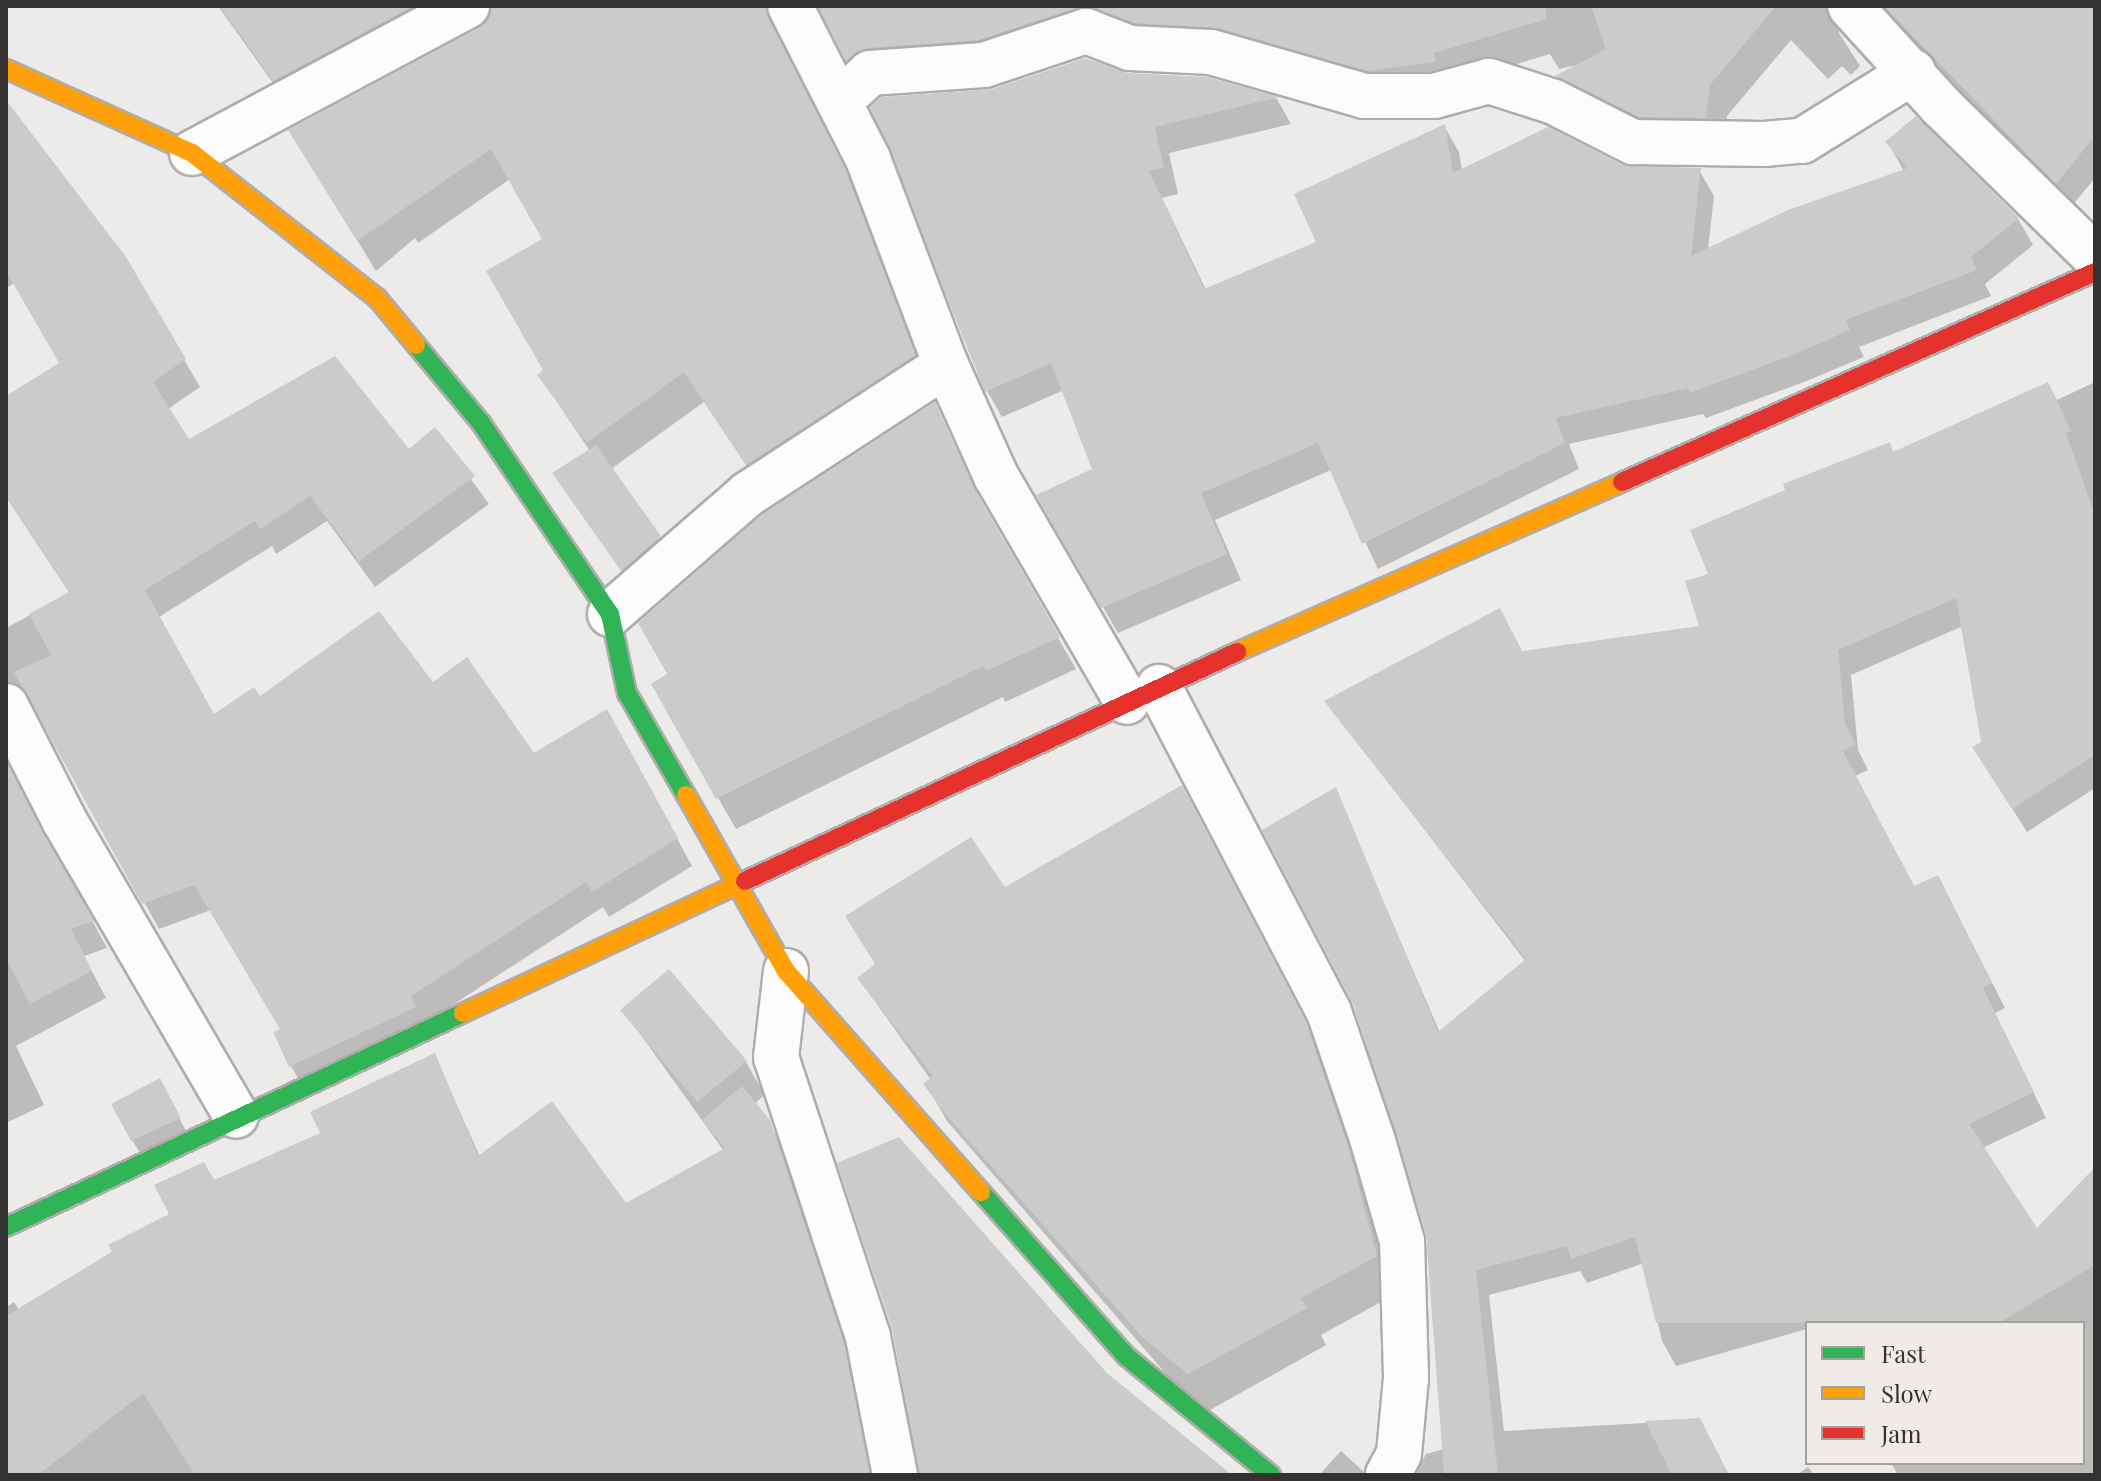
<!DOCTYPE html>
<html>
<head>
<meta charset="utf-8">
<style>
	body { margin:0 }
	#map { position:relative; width:2101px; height:1481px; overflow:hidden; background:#edebe9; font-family:"Playfair Display",serif }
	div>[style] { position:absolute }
	.shadow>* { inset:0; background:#0003 }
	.building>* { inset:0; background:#cdcbca }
	.roads { filter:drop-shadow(2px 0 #aeadab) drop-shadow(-2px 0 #aeadab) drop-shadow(0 2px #aeadab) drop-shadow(0 -2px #aeadab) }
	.street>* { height:44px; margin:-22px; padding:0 22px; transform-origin:22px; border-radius:22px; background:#fcfcfc }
	.fast>* { height:18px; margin:-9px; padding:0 9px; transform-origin:9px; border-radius:9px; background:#30b455 }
	.slow>* { height:18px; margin:-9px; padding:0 9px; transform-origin:9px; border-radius:9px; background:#ff9f0a }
	.jam>* { height:18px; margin:-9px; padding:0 9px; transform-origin:9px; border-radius:9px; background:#e5322d }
	span { translate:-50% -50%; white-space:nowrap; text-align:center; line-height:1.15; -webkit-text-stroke:8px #efece7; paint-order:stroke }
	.frame { position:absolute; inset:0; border:8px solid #333230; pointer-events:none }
	.legend { position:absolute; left:1805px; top:1321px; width:280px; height:144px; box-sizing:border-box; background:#efece7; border:2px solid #a4a29e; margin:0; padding:10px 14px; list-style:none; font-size:24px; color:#333230 }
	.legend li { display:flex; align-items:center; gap:16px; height:40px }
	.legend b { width:40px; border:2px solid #a4a29e }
</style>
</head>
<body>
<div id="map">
	<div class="shadow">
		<div style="clip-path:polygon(218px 6px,2095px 6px,2095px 178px,2071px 207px,1840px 23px,1839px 33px,1860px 66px,1851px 75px,1842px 66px,1828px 79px,1791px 40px,1727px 116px,1723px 149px,1575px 107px,1557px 77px,1577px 65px,1559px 69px,1550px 54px,1450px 84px,1452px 93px,1113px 38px,866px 91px,829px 23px,811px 12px,786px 25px,785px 50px,862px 203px,932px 387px,766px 495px,704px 402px,611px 469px,669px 554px,632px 586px,555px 474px,590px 451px,539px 375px,546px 371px,544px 240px,510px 179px,418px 243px,415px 238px,376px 271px,309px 161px,481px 29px,489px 15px,474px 15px,293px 111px)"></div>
		<div style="clip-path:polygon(1128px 75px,1207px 79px,1277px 99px,1291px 124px,1169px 153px,1178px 194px,1162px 198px,1206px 290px,1319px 243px,1444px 126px,1459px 152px,1462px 171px,1699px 170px,1714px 196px,1708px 250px,1904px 171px,1888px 143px,2018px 219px,2033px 245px,1985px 284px,1991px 296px,1859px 347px,1864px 357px,1804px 382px,1706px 418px,1703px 414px,1569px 444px,1579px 469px,1378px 569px,1331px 470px,1215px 520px,1241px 580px,1118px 633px,1039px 496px,1095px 470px,1064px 390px,1002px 417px,987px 391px,986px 92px)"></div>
		<div style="clip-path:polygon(6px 135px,124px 258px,200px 387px,168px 409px,188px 441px,409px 451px,435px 430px,489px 504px,375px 587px,327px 521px,276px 554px,272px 546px,159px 617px,214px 716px,260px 699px,432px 685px,533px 756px,622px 738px,692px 866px,609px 917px,603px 907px,425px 1023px,306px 1092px,291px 1066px,283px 1030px,211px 910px,159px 929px,44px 720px,23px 707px,6px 716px,6px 628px,70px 594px,6px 497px,6px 399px,62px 364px,15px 282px,6px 289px)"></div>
		<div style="clip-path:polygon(2095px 382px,2095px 788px,2027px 832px,1989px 772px,1963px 626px,1851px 675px,1858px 750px,1868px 770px,1855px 776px,1915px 888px,1951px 902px,2005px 1008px,1995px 1013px,2046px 1118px,1982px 1148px,2036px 1231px,2095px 1170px,2095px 1475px,1898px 1475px,1891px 1463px,2083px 1463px,2083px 1323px,1807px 1323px,1807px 1329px,1676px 1366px,1662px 1341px,1644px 1263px,1587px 1283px,1580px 1271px,1489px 1295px,1504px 1431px,1699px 1420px,1729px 1475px,1415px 1475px,1426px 1454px,1444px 1449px,1428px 1234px,1335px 789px,1440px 1033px,1526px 962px,1326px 701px,1522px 652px,1701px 628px,1710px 575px,1889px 444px,1894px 454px,2048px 384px,2057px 400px)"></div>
		<div style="clip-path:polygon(935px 405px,991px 522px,1076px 669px,1005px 702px,1003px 697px,736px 829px,653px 685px,670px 675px)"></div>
		<div style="clip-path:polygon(6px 761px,107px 948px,84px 956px,106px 998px,16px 1046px,44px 1105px,6px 1123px)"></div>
		<div style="clip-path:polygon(1202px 824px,1326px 1061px,1397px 1293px,1321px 1335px,1326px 1345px,1210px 1410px,1167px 1375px,947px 1121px,926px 1084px,931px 1080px,859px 979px,1004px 890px)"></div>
		<div style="clip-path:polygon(669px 972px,746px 1062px,765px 1095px,754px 1104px,784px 1147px,857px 1370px,878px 1475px,6px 1475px,6px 1307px,14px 1302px,19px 1310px,172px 1214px,214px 1182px,322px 1134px,435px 1056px,480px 1157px,625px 1206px,724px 1151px,623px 1010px)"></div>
		<div style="clip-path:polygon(168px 1097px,188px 1135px,142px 1156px,132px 1140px)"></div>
		<div style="clip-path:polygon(1341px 1451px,1363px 1471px,1365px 1475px,1319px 1475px)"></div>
		<div style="clip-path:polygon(1808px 1467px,1814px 1475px,1797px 1475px)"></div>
	</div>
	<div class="building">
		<div style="clip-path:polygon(220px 6px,414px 6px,273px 81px)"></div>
		<div style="clip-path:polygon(492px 6px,765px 6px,845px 169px,916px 355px,746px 465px,684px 372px,587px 443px,537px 375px,543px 370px,486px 271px,542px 239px,491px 149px,357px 241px,288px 130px,479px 28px)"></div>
		<div style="clip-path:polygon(818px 6px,1545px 6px,1547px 19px,1434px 53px,1435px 62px,1368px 71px,1218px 28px,1135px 23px,1079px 7px,979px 40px,868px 48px,846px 61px)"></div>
		<div style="clip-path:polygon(1591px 6px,1776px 6px,1710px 85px,1706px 118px,1639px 117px,1555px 76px,1606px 49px)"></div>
		<div style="clip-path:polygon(1884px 6px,2095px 6px,2095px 136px,2056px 184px)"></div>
		<div style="clip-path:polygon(1085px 58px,1128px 73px,1207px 77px,1279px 97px,1155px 127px,1164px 168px,1149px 171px,1204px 289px,1316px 242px,1294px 194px,1445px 124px,1453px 173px,1548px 127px,1622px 165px,1701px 168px,1691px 256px,1788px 210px,1908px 168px,1885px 142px,1916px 116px,2019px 218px,1971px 257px,1977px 270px,1846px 320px,1850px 330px,1790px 356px,1689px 393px,1688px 388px,1556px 418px,1565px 443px,1362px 544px,1318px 443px,1201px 493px,1227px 554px,1101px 608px,1036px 495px,1092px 469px,1051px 363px,985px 392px,870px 107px,881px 97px,992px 89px)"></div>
		<div style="clip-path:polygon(6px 100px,126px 257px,186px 359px,153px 382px,189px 439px,335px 356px,409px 449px,435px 427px,475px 476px,359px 561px,310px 496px,260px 529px,255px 521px,145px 590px,214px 714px,254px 687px,260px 696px,379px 611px,433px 682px,467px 657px,534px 753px,607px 709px,678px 838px,592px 892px,586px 882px,411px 996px,416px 1007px,289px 1067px,273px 1032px,280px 1029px,194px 885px,142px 904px,14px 672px,51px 655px,29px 614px,69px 592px,6px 497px,6px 396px,59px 363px,6px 271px)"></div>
		<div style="clip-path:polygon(2048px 382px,2071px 431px,2066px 433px,2095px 515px,2095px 755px,2012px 809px,1972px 747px,1981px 742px,1956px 598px,1838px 650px,1845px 723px,1856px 744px,1843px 751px,1914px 886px,1938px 875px,1992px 983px,1983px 988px,2034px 1092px,1969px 1124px,2037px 1228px,2095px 1167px,2095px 1265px,1999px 1323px,1656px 1323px,1635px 1237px,1571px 1259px,1567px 1246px,1476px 1270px,1498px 1475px,1444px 1475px,1426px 1234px,1353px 1004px,1262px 830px,1336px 787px,1438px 1032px,1526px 959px,1324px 701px,1500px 608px,1522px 651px,1699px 626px,1685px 581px,1708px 574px,1690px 530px,1785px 490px,1783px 484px,1890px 442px,1893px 452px)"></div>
		<div style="clip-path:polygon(935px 402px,974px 488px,1060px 637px,986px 671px,983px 666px,716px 799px,651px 684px,667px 674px,638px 623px,763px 514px)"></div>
		<div style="clip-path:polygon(596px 445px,661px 536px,621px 571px,552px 473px)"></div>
		<div style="clip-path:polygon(8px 765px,94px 921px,71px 929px,92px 971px,30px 1004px,6px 959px)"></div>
		<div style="clip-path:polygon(1182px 785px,1306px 1022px,1348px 1146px,1377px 1256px,1301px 1298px,1307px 1308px,1188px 1374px,1143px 1338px,947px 1116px,923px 1084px,933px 1076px,857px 978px,875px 964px,845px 916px,971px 837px,1005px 887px)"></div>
		<div style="clip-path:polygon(669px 969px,747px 1061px,697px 1102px,620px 1010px)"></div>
		<div style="clip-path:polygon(435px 1053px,478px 1156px,552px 1101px,626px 1203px,725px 1148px,702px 1120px,742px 1086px,770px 1120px,844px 1343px,870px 1475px,195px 1475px,143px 1393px,38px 1475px,6px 1475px,6px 1316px,112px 1252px,108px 1245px,169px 1214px,154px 1185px,204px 1162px,214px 1180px,320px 1133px,310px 1112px)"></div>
		<div style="clip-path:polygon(160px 1078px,181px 1118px,131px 1141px,111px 1104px)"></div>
		<div style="clip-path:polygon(899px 1137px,1107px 1373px,1232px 1475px,919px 1475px,892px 1329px,837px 1163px)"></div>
		<div style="clip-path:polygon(1700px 1418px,1729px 1475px,1672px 1475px,1645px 1421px)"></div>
	</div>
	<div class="roads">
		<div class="street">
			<div style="left:790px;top:6px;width:172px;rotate:63deg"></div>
			<div style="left:868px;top:159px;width:220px;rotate:69.3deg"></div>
			<div style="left:946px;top:365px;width:122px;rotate:65.8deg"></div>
			<div style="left:996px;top:476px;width:261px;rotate:59.9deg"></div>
			<div style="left:1850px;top:6px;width:135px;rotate:47.7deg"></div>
			<div style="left:1941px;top:106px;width:216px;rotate:44.4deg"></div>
			<div style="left:839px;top:102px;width:42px;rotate:-43.1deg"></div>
			<div style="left:870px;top:73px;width:114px;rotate:-4deg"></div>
			<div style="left:984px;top:65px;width:108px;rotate:-18.4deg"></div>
			<div style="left:1086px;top:31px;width:47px;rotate:21.1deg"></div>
			<div style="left:1130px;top:48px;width:81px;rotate:2.8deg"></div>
			<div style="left:1211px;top:52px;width:159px;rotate:16deg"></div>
			<div style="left:1364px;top:96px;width:70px"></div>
			<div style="left:1434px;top:96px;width:57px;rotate:-15.3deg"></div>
			<div style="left:1489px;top:81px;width:68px;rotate:17.9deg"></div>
			<div style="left:1554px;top:102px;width:89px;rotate:26.9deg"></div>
			<div style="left:1633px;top:142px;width:131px;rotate:0.9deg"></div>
			<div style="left:1764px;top:144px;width:38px;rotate:-5deg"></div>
			<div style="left:1802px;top:141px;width:131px;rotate:-31.9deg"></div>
			<div style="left:192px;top:153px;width:312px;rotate:-28.1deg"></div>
			<div style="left:610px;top:614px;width:183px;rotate:-41deg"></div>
			<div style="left:748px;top:494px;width:236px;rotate:-33.1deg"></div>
			<div style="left:1159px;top:687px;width:367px;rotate:62.4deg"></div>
			<div style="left:1329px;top:1012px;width:133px;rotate:71.2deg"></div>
			<div style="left:1372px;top:1138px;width:107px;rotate:73.8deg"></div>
			<div style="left:1402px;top:1241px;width:137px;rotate:88.3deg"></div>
			<div style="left:1406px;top:1378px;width:76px;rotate:95.3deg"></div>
			<div style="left:1399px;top:1454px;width:24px;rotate:118deg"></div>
			<div style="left:6px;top:706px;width:128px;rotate:63deg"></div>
			<div style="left:64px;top:820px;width:342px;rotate:59.8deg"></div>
			<div style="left:786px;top:971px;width:87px;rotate:96.6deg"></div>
			<div style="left:776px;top:1057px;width:295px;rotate:71.8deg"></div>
			<div style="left:868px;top:1337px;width:141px;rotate:78.9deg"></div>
		</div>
		<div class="fast">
			<div style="left:416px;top:345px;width:102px;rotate:50.2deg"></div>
			<div style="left:481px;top:423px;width:230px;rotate:56deg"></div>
			<div style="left:610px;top:614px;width:81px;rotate:77.9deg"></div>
			<div style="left:627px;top:693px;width:118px;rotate:60deg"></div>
			<div style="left:981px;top:1192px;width:219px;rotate:48.5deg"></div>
			<div style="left:1126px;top:1356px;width:188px;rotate:39.4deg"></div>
			<div style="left:6px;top:1227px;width:505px;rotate:-25.09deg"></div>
		</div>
		<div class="slow">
			<div style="left:6px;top:69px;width:204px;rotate:24.3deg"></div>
			<div style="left:192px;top:153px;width:235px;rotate:38.1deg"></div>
			<div style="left:377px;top:298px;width:61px;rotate:50.3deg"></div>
			<div style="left:1237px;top:652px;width:421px;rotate:-23.8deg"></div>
			<div style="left:686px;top:795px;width:202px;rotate:60.4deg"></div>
			<div style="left:786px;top:971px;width:295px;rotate:48.6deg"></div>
			<div style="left:463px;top:1013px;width:311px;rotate:-25.1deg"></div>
		</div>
		<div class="jam">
			<div style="left:1622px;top:482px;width:518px;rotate:-23.94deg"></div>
			<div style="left:745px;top:881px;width:543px;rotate:-24.96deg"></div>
		</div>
	</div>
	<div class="frame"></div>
	<ul class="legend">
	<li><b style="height:10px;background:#30b455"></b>Fast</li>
	<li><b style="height:10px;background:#ff9f0a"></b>Slow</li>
	<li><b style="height:10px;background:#e5322d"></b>Jam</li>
	</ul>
</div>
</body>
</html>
